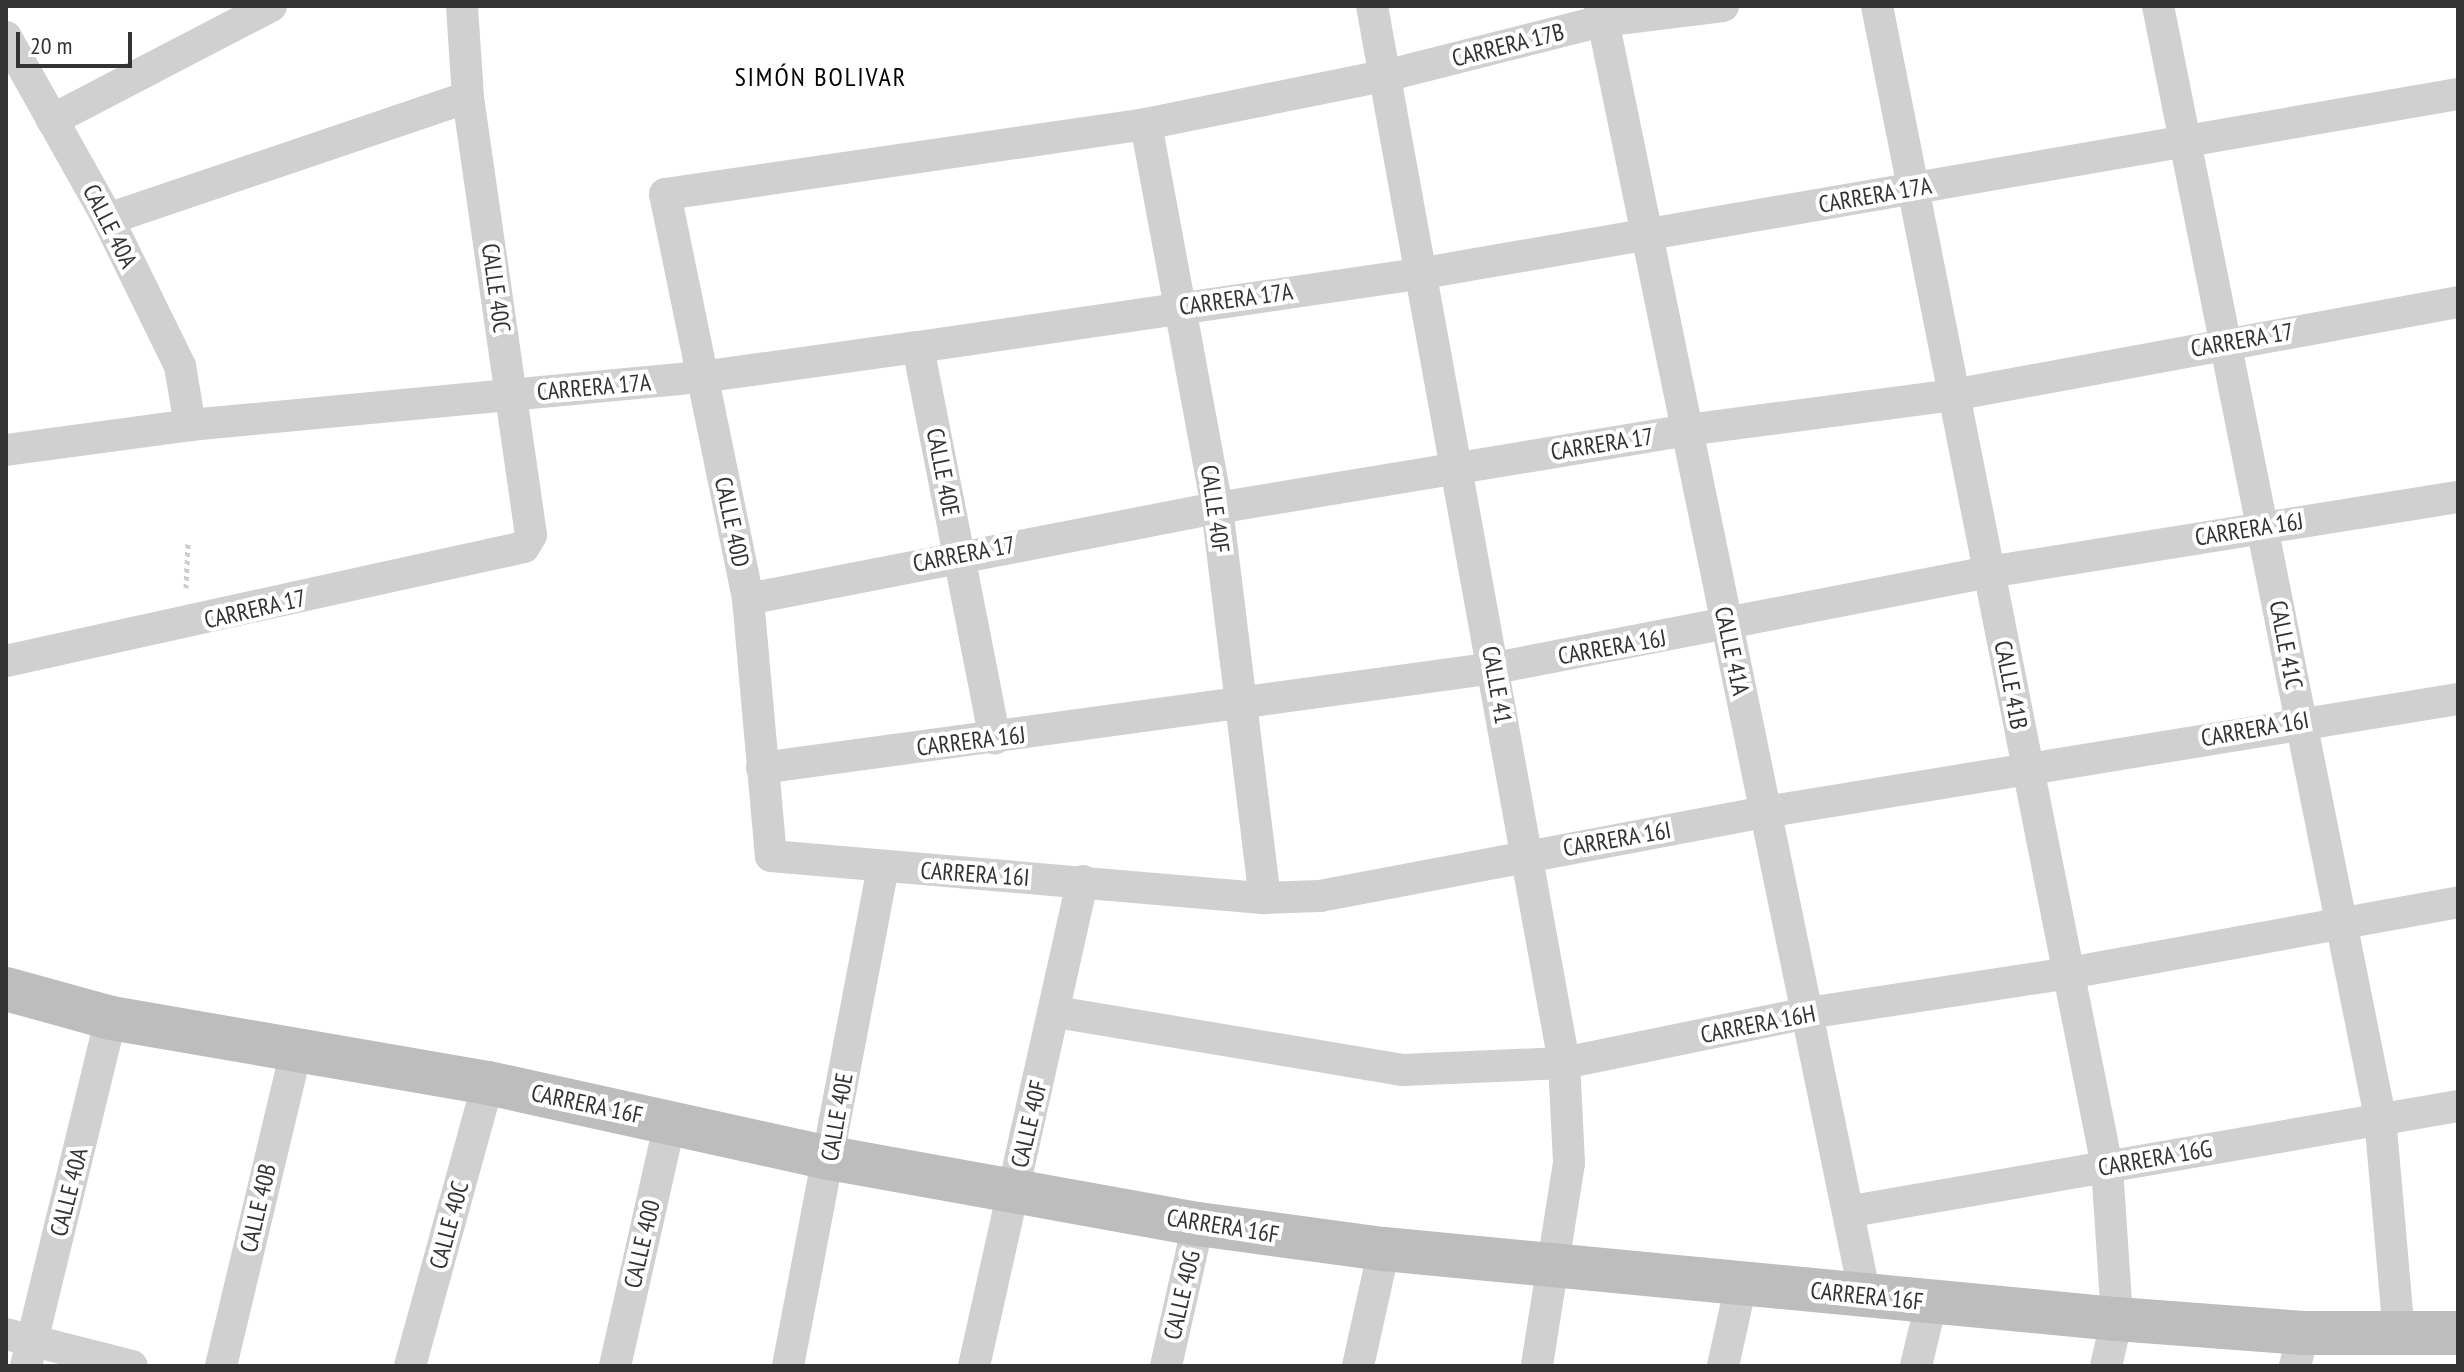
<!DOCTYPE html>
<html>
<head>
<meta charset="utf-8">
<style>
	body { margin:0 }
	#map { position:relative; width:2464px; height:1372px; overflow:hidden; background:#fff; font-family:"PT Sans Narrow",sans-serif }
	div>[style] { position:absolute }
	.path>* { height:5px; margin-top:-2.5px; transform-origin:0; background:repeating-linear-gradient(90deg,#cdcdcd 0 4px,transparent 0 8px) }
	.street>* { height:32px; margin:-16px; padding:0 16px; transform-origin:16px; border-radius:16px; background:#d0d0d0 }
	.secondary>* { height:44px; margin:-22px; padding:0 22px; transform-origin:22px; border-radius:22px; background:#bdbdbd }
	span { translate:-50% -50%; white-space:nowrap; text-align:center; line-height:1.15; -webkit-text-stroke:8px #fff; paint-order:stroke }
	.street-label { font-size:24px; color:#333 }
	.neighbourhood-label { font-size:26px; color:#000; letter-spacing:2px }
	.frame { position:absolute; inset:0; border:8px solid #333; pointer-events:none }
	.scale { position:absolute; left:16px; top:32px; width:116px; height:36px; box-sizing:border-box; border:4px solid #333; border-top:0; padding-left:10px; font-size:24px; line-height:28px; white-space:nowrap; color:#333; -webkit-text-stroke:6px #fff; paint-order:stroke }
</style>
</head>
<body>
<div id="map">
	<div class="path">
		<div style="left:186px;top:588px;width:45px;rotate:-87.5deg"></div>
	</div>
	<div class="street">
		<div style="left:1372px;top:6px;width:1074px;rotate:79.7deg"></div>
		<div style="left:1564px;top:1063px;width:100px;rotate:87.1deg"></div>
		<div style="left:1569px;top:1163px;width:206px;rotate:99deg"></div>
		<div style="left:1600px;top:6px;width:1317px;rotate:78.39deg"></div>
		<div style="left:1723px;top:6px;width:122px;rotate:172.9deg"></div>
		<div style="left:1602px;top:21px;width:221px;rotate:165.8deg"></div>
		<div style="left:1388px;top:75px;width:247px;rotate:168.6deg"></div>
		<div style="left:1146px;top:124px;width:486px;rotate:171.7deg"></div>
		<div style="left:665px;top:194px;width:413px;rotate:78.4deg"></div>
		<div style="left:748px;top:599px;width:258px;rotate:84.9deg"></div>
		<div style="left:771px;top:856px;width:496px;rotate:4.9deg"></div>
		<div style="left:1265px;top:898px;width:55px;rotate:-2.1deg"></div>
		<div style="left:1320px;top:896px;width:453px;rotate:-10.7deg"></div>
		<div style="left:1765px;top:812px;width:702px;rotate:-9.26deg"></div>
		<div style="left:1877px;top:6px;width:1184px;rotate:78.79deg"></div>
		<div style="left:2107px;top:1167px;width:152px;rotate:86.2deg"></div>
		<div style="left:2117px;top:1319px;width:48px;rotate:103.2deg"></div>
		<div style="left:2158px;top:6px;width:1133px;rotate:78.7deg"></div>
		<div style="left:2380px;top:1117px;width:218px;rotate:85deg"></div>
		<div style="left:6px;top:37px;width:209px;rotate:60.7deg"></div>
		<div style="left:108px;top:219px;width:164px;rotate:63.9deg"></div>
		<div style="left:180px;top:366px;width:60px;rotate:80.4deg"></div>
		<div style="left:52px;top:120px;width:247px;rotate:-27.5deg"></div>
		<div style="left:1146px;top:124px;width:391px;rotate:79.5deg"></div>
		<div style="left:1217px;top:508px;width:393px;rotate:83deg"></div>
		<div style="left:108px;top:219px;width:380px;rotate:-18.7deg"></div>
		<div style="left:918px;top:347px;width:399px;rotate:78.9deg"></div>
		<div style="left:6px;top:450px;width:186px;rotate:-7.7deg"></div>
		<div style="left:190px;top:425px;width:513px;rotate:-5.37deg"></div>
		<div style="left:701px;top:377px;width:219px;rotate:-7.9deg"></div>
		<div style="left:918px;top:347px;width:505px;rotate:-8.31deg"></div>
		<div style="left:1418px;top:274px;width:1055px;rotate:-9.82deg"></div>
		<div style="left:748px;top:599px;width:478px;rotate:-11deg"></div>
		<div style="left:1217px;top:508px;width:476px;rotate:-9.4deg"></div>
		<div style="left:1687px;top:430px;width:268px;rotate:-7.5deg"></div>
		<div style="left:1953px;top:395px;width:513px;rotate:-10.43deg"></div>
		<div style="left:6px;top:661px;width:530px;rotate:-12.41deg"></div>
		<div style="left:524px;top:547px;width:14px;rotate:-60deg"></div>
		<div style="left:531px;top:535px;width:443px;rotate:-98.2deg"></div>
		<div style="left:468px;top:97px;width:91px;rotate:-93.8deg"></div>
		<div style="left:762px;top:768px;width:740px;rotate:-7.77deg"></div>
		<div style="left:1495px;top:668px;width:503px;rotate:-11deg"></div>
		<div style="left:1989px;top:572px;width:475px;rotate:-9.1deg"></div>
		<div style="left:1056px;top:1012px;width:352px;rotate:9.5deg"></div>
		<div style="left:1403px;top:1070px;width:161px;rotate:-2.5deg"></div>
		<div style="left:1564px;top:1063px;width:249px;rotate:-11.6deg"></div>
		<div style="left:1808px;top:1013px;width:264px;rotate:-8.7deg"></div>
		<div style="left:2069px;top:973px;width:395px;rotate:-10.3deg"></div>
		<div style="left:1852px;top:1211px;width:615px;rotate:-9.83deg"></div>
		<div style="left:6px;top:1334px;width:130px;rotate:14.3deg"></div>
		<div style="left:26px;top:1366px;width:358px;rotate:-76.3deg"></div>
		<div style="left:221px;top:1366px;width:325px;rotate:-76.6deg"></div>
		<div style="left:410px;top:1366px;width:294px;rotate:-74.6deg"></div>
		<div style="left:615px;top:1366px;width:250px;rotate:-77.3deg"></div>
		<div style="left:788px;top:1366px;width:508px;rotate:-79.22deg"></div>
		<div style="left:974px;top:1366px;width:497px;rotate:-77.4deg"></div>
		<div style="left:1166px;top:1366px;width:146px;rotate:-77.3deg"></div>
		<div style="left:1358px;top:1366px;width:120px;rotate:-77.5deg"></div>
		<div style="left:1723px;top:1366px;width:84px;rotate:-77.6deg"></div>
		<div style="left:1916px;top:1366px;width:65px;rotate:-76.6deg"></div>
		<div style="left:2295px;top:1366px;width:34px;rotate:-76deg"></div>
	</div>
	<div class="secondary">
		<div style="left:6px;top:989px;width:109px;rotate:15.4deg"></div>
		<div style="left:111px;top:1018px;width:383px;rotate:9.8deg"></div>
		<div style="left:488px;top:1083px;width:350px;rotate:12.4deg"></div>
		<div style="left:830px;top:1158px;width:374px;rotate:10.2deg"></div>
		<div style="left:1198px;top:1224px;width:188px;rotate:7.7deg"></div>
		<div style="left:1384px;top:1249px;width:736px;rotate:5.46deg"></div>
		<div style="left:2117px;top:1319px;width:187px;rotate:4.3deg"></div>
		<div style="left:2303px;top:1333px;width:155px"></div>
	</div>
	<div class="street-label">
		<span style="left:1508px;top:45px;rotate:-14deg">CARRERA 17B</span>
		<span style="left:1875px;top:195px;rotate:-10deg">CARRERA 17A</span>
		<span style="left:110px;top:226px;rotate:63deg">CALLE 40A</span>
		<span style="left:496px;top:288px;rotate:82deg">CALLE 40C</span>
		<span style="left:1236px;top:299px;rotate:-8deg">CARRERA 17A</span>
		<span style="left:2242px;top:340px;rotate:-10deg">CARRERA 17</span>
		<span style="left:594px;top:387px;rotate:-5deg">CARRERA 17A</span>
		<span style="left:1602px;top:444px;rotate:-9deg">CARRERA 17</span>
		<span style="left:943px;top:472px;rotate:79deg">CALLE 40E</span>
		<span style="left:1215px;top:509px;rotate:82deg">CALLE 40F</span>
		<span style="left:732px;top:522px;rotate:78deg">CALLE 40D</span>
		<span style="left:2249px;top:529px;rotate:-9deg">CARRERA 16J</span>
		<span style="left:964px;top:554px;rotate:-11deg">CARRERA 17</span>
		<span style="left:255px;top:609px;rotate:-13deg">CARRERA 17</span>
		<span style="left:2286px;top:645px;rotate:79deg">CALLE 41C</span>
		<span style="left:1612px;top:647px;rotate:-10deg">CARRERA 16J</span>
		<span style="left:1732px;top:651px;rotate:78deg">CALLE 41A</span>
		<span style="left:1497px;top:685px;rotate:80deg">CALLE 41</span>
		<span style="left:2011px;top:685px;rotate:79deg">CALLE 41B</span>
		<span style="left:2255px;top:729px;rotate:-10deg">CARRERA 16I</span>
		<span style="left:971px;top:741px;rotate:-7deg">CARRERA 16J</span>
		<span style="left:1617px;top:839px;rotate:-10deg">CARRERA 16I</span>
		<span style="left:975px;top:874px;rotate:4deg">CARRERA 16I</span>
		<span style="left:1758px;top:1024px;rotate:-11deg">CARRERA 16H</span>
		<span style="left:587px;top:1104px;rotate:12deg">CARRERA 16F</span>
		<span style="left:837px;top:1117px;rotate:-80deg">CALLE 40E</span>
		<span style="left:1029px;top:1124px;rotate:-77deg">CALLE 40F</span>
		<span style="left:2155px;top:1158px;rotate:-10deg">CARRERA 16G</span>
		<span style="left:69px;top:1192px;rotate:-76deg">CALLE 40A</span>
		<span style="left:258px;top:1208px;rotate:-77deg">CALLE 40B</span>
		<span style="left:449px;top:1225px;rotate:-75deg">CALLE 40C</span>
		<span style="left:1223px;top:1226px;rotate:9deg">CARRERA 16F</span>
		<span style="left:642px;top:1244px;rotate:-77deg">CALLE 400</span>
		<span style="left:1182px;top:1295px;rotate:-77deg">CALLE 40G</span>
		<span style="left:1867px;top:1296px;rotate:6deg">CARRERA 16F</span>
	</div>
	<div class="neighbourhood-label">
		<span style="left:821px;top:77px">SIMÓN BOLIVAR</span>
	</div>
	<div class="frame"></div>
	<div class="scale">20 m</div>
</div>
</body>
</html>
